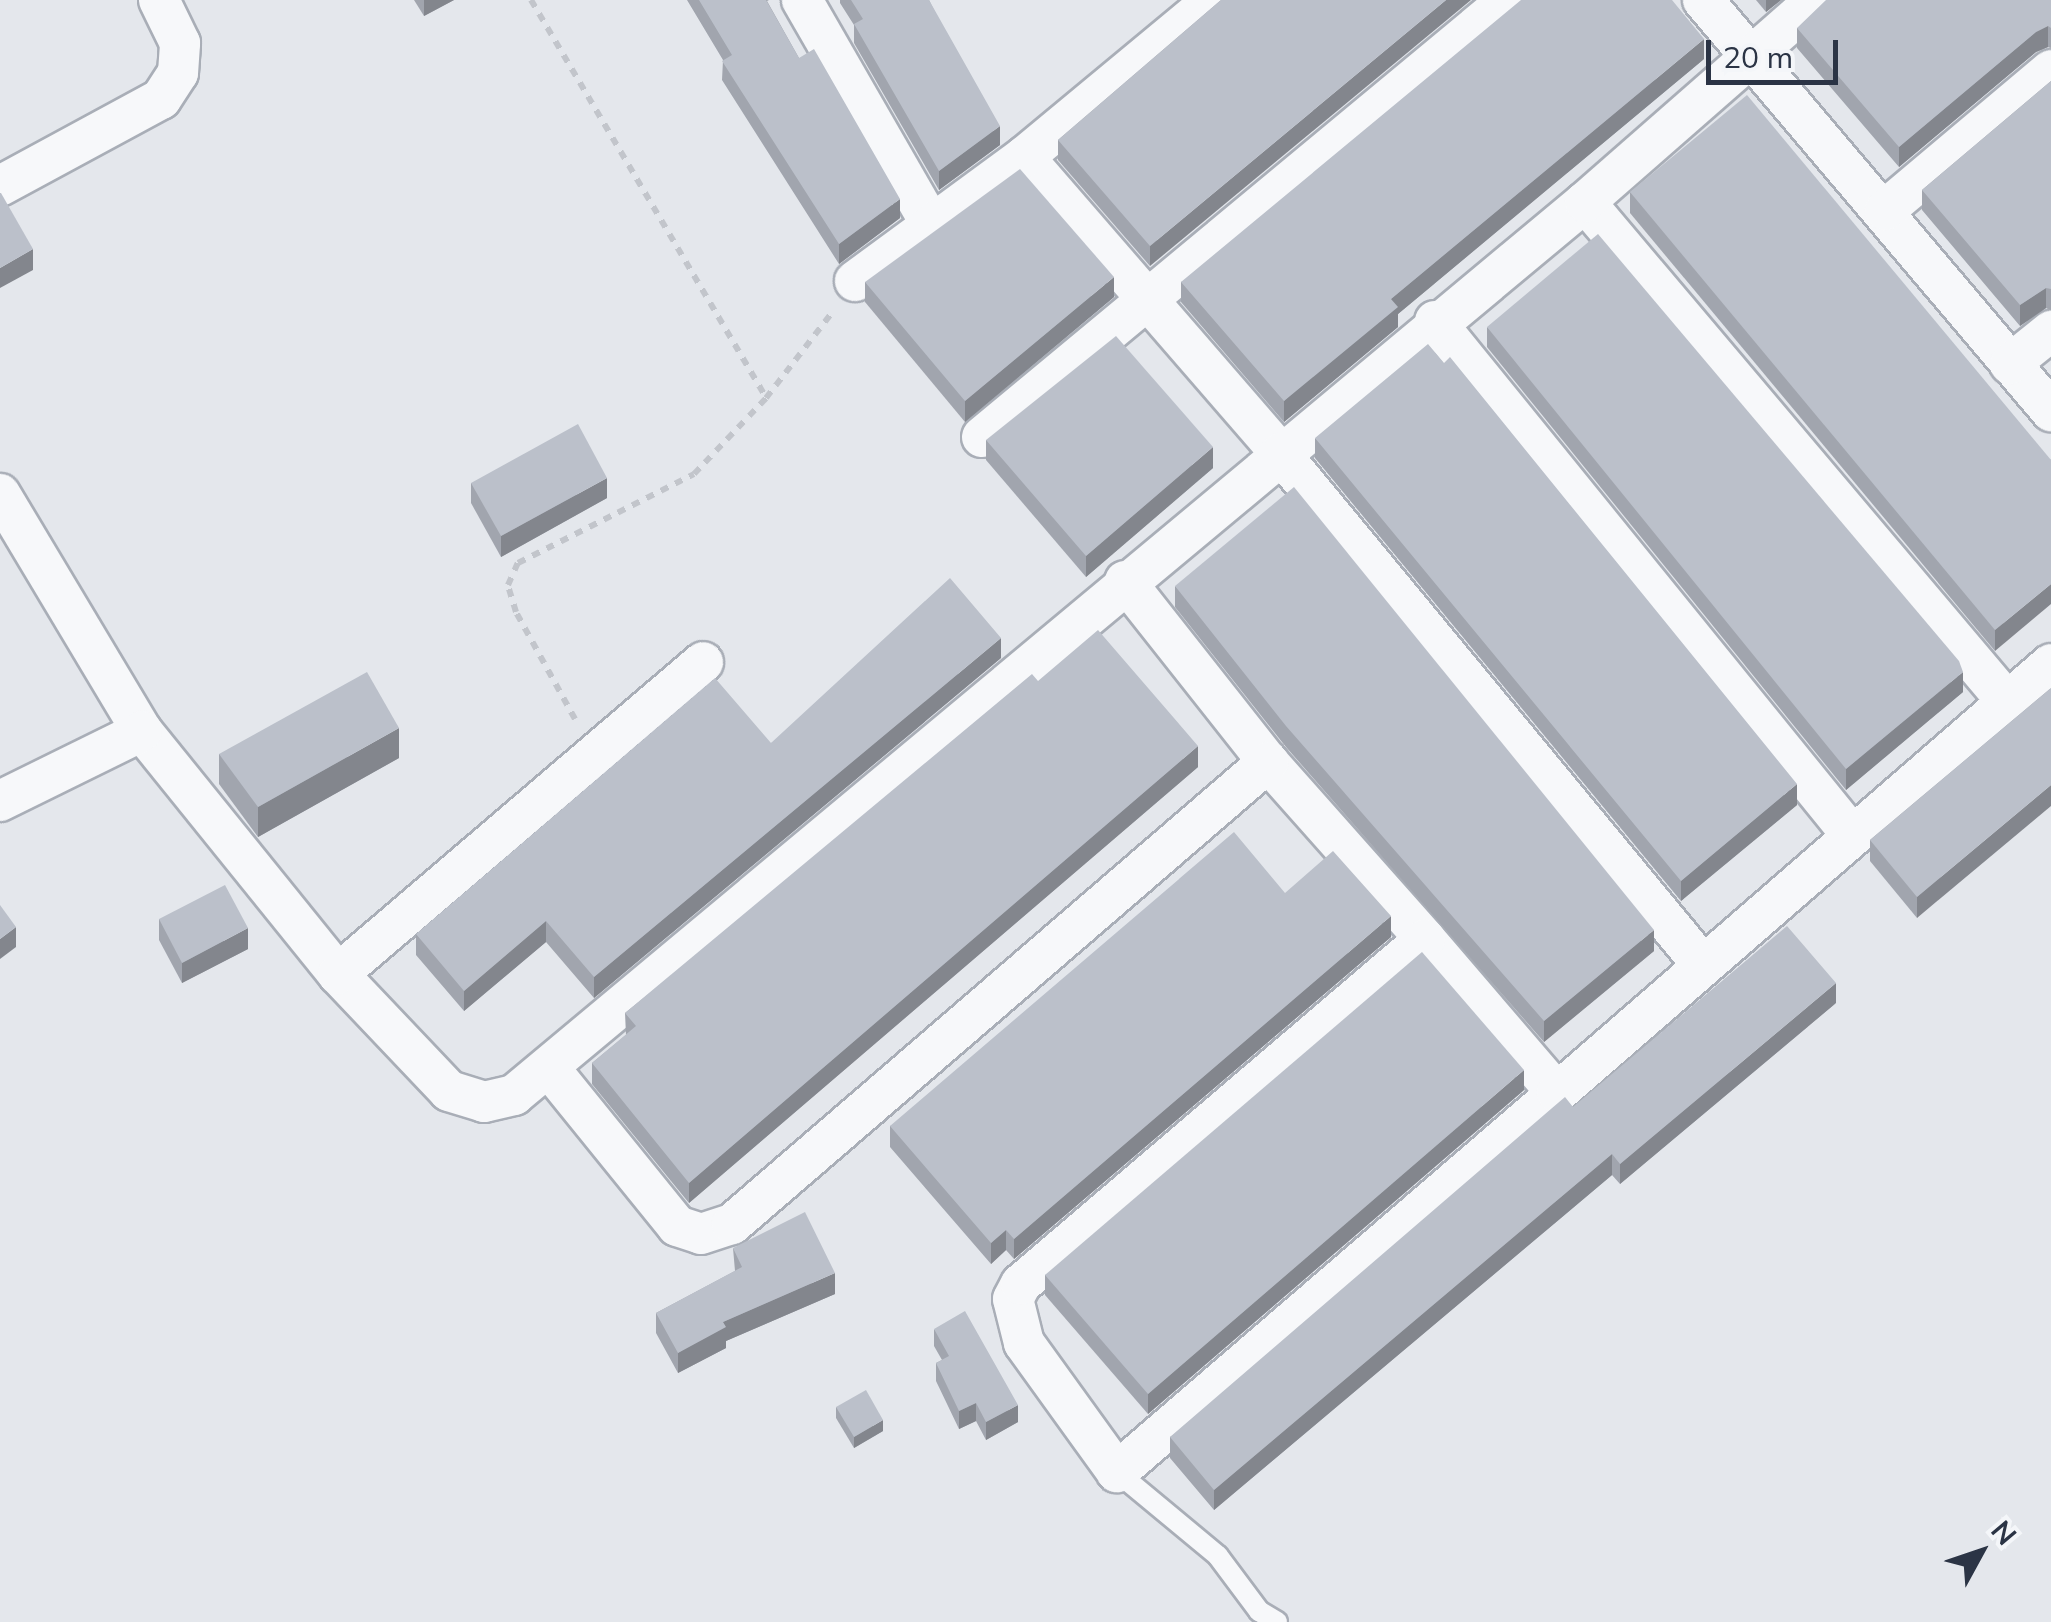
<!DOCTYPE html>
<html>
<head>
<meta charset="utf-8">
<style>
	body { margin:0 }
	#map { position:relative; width:2051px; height:1622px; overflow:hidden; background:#e4e7ec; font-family:Mulish,sans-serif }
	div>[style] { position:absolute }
	.path>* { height:6px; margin-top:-3px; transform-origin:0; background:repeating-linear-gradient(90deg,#c2c5cb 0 8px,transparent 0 16px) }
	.roads { filter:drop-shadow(2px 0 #a9aeb7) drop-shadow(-2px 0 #a9aeb7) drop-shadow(0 2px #a9aeb7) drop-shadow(0 -2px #a9aeb7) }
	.lane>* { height:20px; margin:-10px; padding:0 10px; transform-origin:10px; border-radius:10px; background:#f7f8fa }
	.street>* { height:40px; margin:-20px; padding:0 20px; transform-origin:20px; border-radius:20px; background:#f7f8fa }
	.wall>* { inset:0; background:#a1a5ae }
	.shaded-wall>* { inset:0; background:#83868d }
	.building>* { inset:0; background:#bbc0ca }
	span { translate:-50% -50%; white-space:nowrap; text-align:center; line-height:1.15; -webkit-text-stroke:8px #f4f6f9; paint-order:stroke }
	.north { position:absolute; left:1931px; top:1502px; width:100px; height:100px; -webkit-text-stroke:8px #f4f6f9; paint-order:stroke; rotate:50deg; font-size:28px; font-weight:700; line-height:40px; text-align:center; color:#2b3445 }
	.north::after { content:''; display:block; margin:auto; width:35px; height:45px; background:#2b3445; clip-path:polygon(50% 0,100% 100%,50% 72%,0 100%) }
	.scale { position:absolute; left:1706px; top:40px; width:132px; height:45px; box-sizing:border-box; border:5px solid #2b3445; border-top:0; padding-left:12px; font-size:30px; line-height:35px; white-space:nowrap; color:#2b3445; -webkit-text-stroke:8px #f4f6f9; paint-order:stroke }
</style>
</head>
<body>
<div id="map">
	<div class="path">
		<div style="left:531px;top:0;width:462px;rotate:59.4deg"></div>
		<div style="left:575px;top:719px;width:122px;rotate:-118.9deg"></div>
		<div style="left:516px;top:612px;width:28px;rotate:-107deg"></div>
		<div style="left:508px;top:585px;width:24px;rotate:-66deg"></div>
		<div style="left:518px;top:563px;width:197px;rotate:-26.8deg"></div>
		<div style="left:694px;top:474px;width:105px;rotate:-46.5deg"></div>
		<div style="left:766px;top:398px;width:106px;rotate:-52.3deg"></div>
	</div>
	<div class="roads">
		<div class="lane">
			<div style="left:1117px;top:1472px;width:131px;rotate:39.7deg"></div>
			<div style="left:1218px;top:1556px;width:69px;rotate:53.3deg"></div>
			<div style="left:1259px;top:1611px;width:21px;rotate:31deg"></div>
		</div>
		<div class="street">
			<div style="left:802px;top:0;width:263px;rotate:60.1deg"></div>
			<div style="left:1703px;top:0;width:539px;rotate:49.74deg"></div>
			<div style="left:1024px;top:157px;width:391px;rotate:49.1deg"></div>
			<div style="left:1280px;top:453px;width:661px;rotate:50.46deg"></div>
			<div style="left:0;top:186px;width:183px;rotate:-28.4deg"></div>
			<div style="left:161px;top:99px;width:31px;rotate:-57deg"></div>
			<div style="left:178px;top:73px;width:30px;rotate:-86deg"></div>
			<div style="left:180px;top:43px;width:48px;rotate:-116deg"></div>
			<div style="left:1585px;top:202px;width:651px;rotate:49.8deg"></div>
			<div style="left:1885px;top:210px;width:217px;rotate:-40.1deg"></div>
			<div style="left:855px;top:281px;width:210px;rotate:-36.3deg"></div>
			<div style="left:1024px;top:157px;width:246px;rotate:-39.7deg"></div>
			<div style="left:1435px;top:321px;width:660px;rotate:50.96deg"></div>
			<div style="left:2010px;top:364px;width:53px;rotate:-38.8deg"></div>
			<div style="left:982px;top:437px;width:684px;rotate:-39.72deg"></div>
			<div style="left:0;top:494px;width:276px;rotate:59.1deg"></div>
			<div style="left:142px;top:731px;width:312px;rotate:51.1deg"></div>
			<div style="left:338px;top:974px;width:161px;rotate:46.5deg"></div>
			<div style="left:449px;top:1091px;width:37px;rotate:17deg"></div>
			<div style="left:484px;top:1102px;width:31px;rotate:-13deg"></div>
			<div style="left:514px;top:1095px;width:1394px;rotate:-39.82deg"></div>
			<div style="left:1585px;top:202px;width:307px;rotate:-41.2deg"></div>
			<div style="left:1125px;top:581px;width:231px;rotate:51.7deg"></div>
			<div style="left:1268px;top:762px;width:237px;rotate:48.4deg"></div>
			<div style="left:1425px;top:939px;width:203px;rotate:49.4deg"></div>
			<div style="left:1557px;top:1093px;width:581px;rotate:139.26deg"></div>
			<div style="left:1117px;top:1472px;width:159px;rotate:-125.8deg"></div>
			<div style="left:1024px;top:1343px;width:45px;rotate:-104deg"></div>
			<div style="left:1013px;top:1299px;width:17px;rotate:-62deg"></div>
			<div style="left:1021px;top:1284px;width:531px;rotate:-40.5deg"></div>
			<div style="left:0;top:801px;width:158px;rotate:-26.2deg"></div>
			<div style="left:338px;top:974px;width:480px;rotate:-40.5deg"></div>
			<div style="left:550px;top:1069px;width:202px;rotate:51deg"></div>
			<div style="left:677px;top:1226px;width:25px;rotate:18deg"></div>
			<div style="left:701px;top:1234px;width:33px;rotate:-18deg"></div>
			<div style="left:732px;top:1224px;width:708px;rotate:-40.76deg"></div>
			<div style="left:1557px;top:1093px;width:654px;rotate:-40.97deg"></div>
		</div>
	</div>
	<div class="wall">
		<div style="clip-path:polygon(414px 0,454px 0,424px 16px)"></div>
		<div style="clip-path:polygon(687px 0,769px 0,767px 1px,799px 58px,900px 218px,839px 264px,722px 80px,723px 60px)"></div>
		<div style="clip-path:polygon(840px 0,929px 0,1000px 145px,939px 190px,854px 43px,854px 25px,840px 3px)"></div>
		<div style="clip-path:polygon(1221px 0,1150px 266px,1058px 160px,1058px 140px)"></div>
		<div style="clip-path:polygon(1756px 0,1781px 0,1766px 12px)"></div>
		<div style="clip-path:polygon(2051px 0,2051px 48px,2048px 47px,2036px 52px,1899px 167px,1797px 48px,1797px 28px)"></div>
		<div style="clip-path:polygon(1704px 59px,1398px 314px,1398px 327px,1284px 422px,1181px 302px,1181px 282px)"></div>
		<div style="clip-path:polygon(2051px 81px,2051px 310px,2046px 308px,2020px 326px,1922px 210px,1922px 190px)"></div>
		<div style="clip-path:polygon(1630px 192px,2051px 460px,1995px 651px,1630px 213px)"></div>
		<div style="clip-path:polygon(865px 282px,1114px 297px,965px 422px,865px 302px)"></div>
		<div style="clip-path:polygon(1487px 327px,1963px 692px,1846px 790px,1487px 347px)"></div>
		<div style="clip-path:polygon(1315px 438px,1797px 805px,1681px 901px,1315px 458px)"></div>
		<div style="clip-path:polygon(986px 440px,1213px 468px,1086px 577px,986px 460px)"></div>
		<div style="clip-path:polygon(471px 483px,607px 498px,501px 557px,471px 503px)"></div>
		<div style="clip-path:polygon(1175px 586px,1654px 951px,1544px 1042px,1286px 747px,1175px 607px)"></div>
		<div style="clip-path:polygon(1001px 658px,594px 998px,546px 942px,464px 1011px,416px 955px,416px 934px,771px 743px)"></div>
		<div style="clip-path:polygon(1038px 681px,1198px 767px,689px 1203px,592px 1084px,592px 1063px,626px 1035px,625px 1013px)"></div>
		<div style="clip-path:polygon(2051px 688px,1917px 918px,1870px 861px,1870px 840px)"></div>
		<div style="clip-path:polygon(219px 754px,399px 758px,258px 837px,219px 784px)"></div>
		<div style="clip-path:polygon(159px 919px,248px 949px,182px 983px,159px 940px)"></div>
		<div style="clip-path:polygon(1391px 937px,1014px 1259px,1006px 1250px,991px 1264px,890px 1147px,890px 1126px)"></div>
		<div style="clip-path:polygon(1836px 1003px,1620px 1184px,1612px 1175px,1214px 1510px,1170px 1458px,1170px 1437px)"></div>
		<div style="clip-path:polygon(1524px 1090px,1148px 1414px,1045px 1295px,1045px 1275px)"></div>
		<div style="clip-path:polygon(733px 1248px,835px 1294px,726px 1341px,726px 1348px,678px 1373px,656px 1333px,656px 1313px,735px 1271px)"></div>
		<div style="clip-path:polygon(934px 1329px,1018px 1422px,986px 1440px,976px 1421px,959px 1429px,936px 1381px,936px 1363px,942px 1360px,934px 1346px)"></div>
		<div style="clip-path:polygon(836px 1407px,883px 1431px,854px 1448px,836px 1418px)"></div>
	</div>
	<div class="shaded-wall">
		<div style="clip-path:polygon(424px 0,454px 0,424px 16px)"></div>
		<div style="clip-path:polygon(1446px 0,1471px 0,1150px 266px,1150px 246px)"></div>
		<div style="clip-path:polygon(1766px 0,1781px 0,1766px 12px)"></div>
		<div style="clip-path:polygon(2048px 26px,2048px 47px,2036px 52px,1899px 167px,1899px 147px,2036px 32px)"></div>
		<div style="clip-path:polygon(1704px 39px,1704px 59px,1398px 314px,1398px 327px,1284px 422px,1284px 401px,1391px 299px)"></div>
		<div style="clip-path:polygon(1000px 126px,1000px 145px,939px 190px,939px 171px)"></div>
		<div style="clip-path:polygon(900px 199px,900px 218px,839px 264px,839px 244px)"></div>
		<div style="clip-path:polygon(33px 249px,33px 270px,0 288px,0 268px)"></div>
		<div style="clip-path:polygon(1114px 277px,1114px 297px,965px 422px,965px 401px)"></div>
		<div style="clip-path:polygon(2046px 288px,2046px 308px,2020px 326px,2020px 305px)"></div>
		<div style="clip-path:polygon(1213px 447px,1213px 468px,1086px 577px,1086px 556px)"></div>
		<div style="clip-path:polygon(607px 478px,607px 498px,501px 557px,501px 536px)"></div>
		<div style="clip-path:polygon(2051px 584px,2051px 604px,1995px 651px,1995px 630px)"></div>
		<div style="clip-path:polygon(1001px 638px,1001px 658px,594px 998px,594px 977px)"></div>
		<div style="clip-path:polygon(1963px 672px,1963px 692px,1846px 790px,1846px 769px)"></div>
		<div style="clip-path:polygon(399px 728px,399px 758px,258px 837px,258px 807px)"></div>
		<div style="clip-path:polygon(1198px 746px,1198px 767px,689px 1203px,689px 1183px)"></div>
		<div style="clip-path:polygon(1797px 784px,1797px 805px,1681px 901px,1681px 881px)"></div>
		<div style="clip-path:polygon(2051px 785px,2051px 806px,1917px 918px,1917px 897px)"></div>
		<div style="clip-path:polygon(1391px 916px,1391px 937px,1014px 1259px,1014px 1239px)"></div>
		<div style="clip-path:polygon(546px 921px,546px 942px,464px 1011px,464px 991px)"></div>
		<div style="clip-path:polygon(16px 927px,16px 947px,0 959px,0 939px)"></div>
		<div style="clip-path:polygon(248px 928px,248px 949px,182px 983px,182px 963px)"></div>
		<div style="clip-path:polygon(1654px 930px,1654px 951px,1544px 1042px,1544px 1021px)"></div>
		<div style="clip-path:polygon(1836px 983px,1836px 1003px,1620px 1184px,1620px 1164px)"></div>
		<div style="clip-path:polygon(1524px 1070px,1524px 1090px,1148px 1414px,1148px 1394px)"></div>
		<div style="clip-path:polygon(1612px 1154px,1612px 1175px,1214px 1510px,1214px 1490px)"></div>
		<div style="clip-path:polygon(1006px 1230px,1006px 1250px,991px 1264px,991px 1243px)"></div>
		<div style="clip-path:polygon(835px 1273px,835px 1294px,726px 1341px,726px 1348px,678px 1373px,678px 1353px,723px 1322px)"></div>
		<div style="clip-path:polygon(976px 1403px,976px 1421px,959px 1429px,959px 1411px)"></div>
		<div style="clip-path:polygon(1018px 1405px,1018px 1422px,986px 1440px,986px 1422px)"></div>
		<div style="clip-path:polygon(883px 1420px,883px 1431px,854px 1448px,854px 1437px)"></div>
	</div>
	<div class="building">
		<div style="clip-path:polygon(699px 0,766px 0,799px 58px,814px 49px,900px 199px,839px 244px,722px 61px,732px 55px)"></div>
		<div style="clip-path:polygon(851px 0,929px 0,1000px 126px,939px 171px,854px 24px,863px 19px)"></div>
		<div style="clip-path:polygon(1221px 0,1446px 0,1150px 246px,1058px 140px)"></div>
		<div style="clip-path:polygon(1521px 0,1672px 0,1704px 39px,1391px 299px,1398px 307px,1284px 401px,1181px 282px)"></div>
		<div style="clip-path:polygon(1826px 0,2051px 0,2051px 28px,2048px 26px,2036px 32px,1899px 147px,1797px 28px)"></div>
		<div style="clip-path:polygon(2051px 81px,2051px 289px,2046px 288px,2020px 305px,1922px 190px)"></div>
		<div style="clip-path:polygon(1747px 95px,2051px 460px,2051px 584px,1995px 630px,1630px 192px)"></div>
		<div style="clip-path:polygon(1020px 169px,1114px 277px,965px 401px,865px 282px)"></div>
		<div style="clip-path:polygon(0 193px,1px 193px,33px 249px,0 268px)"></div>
		<div style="clip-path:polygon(1598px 234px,1959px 661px,1963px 672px,1846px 769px,1487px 327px)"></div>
		<div style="clip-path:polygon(1116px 336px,1213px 447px,1086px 556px,986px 440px)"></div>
		<div style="clip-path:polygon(1428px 344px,1444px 363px,1450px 357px,1797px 784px,1681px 881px,1315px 438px)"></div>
		<div style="clip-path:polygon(578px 424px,607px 478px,501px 536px,471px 483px)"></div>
		<div style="clip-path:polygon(1294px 487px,1654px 930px,1544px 1021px,1286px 726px,1175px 586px)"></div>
		<div style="clip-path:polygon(950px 578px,1001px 638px,594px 977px,546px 921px,464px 991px,416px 934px,715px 678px,771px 743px)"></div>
		<div style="clip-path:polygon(1098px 630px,1198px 746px,689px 1183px,592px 1063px,636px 1026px,625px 1013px,1032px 674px,1038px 681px)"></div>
		<div style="clip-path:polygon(367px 672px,399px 728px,258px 807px,219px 754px)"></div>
		<div style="clip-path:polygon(2051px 688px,2051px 785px,1917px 897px,1870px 840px)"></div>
		<div style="clip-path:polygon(1234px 832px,1285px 893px,1333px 851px,1391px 916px,1014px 1239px,1006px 1230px,991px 1243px,890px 1126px)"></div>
		<div style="clip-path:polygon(225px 885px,248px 928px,182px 963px,159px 919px)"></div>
		<div style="clip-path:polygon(0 905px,16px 927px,0 939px)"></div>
		<div style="clip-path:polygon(1787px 926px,1836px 983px,1620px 1164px,1612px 1154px,1214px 1490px,1170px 1437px,1565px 1097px,1573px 1107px)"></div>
		<div style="clip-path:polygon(1422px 952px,1524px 1070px,1148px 1394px,1045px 1275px)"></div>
		<div style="clip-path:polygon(805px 1212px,835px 1273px,723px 1322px,726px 1327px,678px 1353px,656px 1313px,742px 1267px,733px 1248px)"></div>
		<div style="clip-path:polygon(965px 1311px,1018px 1405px,986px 1422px,976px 1403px,959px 1411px,936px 1363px,949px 1356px,934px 1329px)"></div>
		<div style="clip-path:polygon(866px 1390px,883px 1420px,854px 1437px,836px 1407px)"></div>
	</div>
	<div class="north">N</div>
	<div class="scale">20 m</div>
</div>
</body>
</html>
